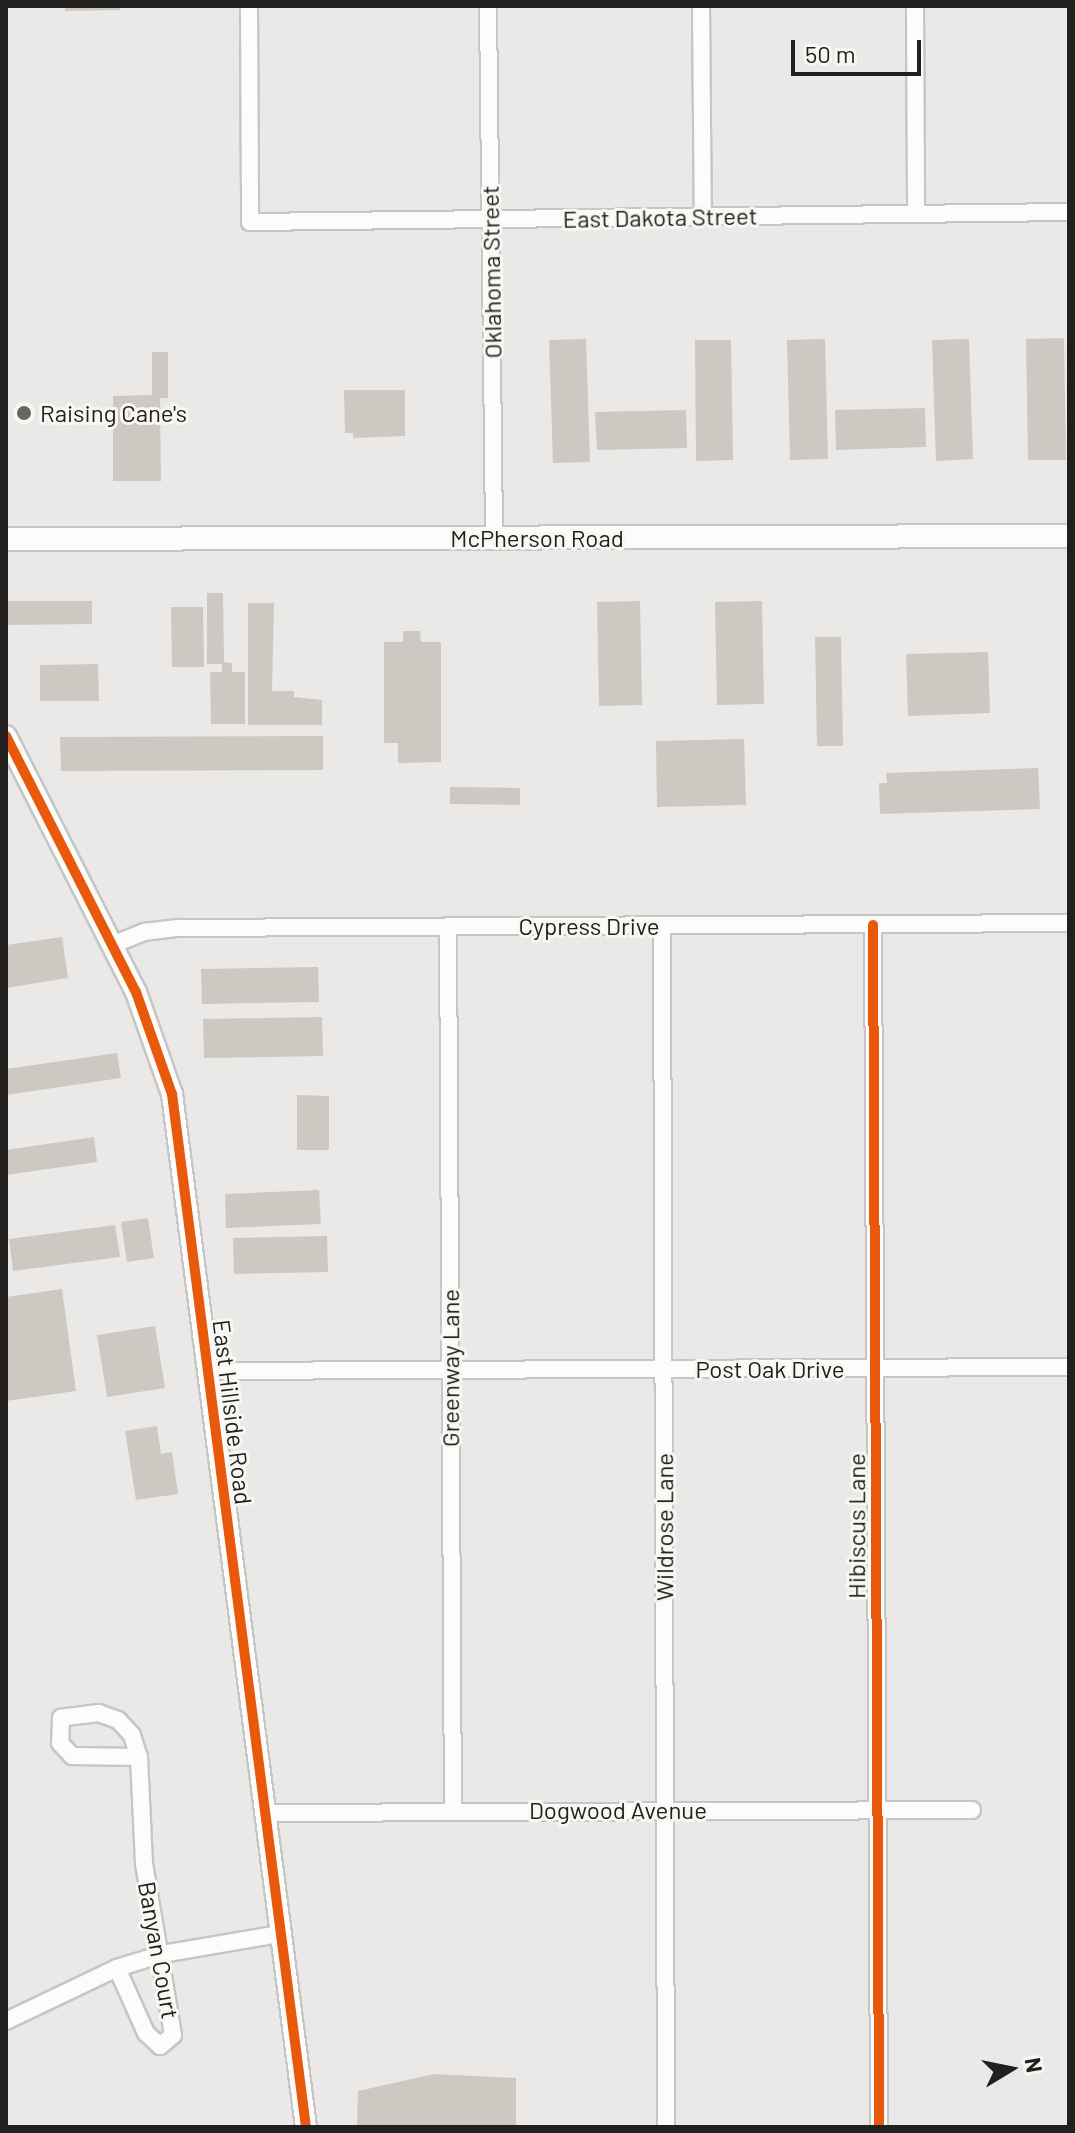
<!DOCTYPE html>
<html>
<head>
<meta charset="utf-8">
<style>
	body { margin:0 }
	#map { position:relative; width:1075px; height:2133px; overflow:hidden; background:#ebe9e7; font-family:Barlow,sans-serif }
	div>[style] { position:absolute }
	.building>* { inset:0; background:#cdc8c2 }
	.roads { filter:drop-shadow(2px 0 #c8c6c5) drop-shadow(-2px 0 #c8c6c5) drop-shadow(0 2px #c8c6c5) drop-shadow(0 -2px #c8c6c5) }
	.minor>* { height:16px; margin:-8px; padding:0 8px; transform-origin:8px; border-radius:8px; background:#fcfcfb }
	.tertiary>* { height:20px; margin:-10px; padding:0 10px; transform-origin:10px; border-radius:10px; background:#fcfcfb }
	.secondary>* { height:22px; margin:-11px; padding:0 11px; transform-origin:11px; border-radius:11px; background:#fcfcfb }
	.cycleway>* { height:10px; margin:-5px; padding:0 5px; transform-origin:5px; border-radius:5px; background:#e8590c }
	.dots>* { width:22px; height:22px; translate:-50% -50%; box-sizing:border-box; border:4px solid #f9f7f3; border-radius:50% }
	span { translate:-50% -50%; white-space:nowrap; text-align:center; line-height:1.15; -webkit-text-stroke:6px #f9f7f3; paint-order:stroke }
	.street-label { font-size:24px; color:#21201f }
	.poi-label { font-size:24px; color:#21201f }
	.left { translate:0 -50%; text-align:left }
	.frame { position:absolute; inset:0; border:8px solid #21201f; pointer-events:none }
	.north { position:absolute; left:971px; top:2029px; width:80px; height:80px; -webkit-text-stroke:6px #f9f7f3; paint-order:stroke; rotate:80deg; font-size:22px; font-weight:700; line-height:32px; text-align:center; color:#21201f }
	.north::after { content:''; display:block; margin:auto; width:28px; height:36px; background:#21201f; clip-path:polygon(50% 0,100% 100%,50% 72%,0 100%) }
	.scale { position:absolute; left:791px; top:40px; width:130px; height:36px; box-sizing:border-box; border:4px solid #21201f; border-top:0; padding-left:10px; font-size:24px; line-height:28px; white-space:nowrap; color:#21201f; -webkit-text-stroke:6px #f9f7f3; paint-order:stroke }
</style>
</head>
<body>
<div id="map">
	<div class="building">
		<div style="clip-path:polygon(65px 6px,120px 6px,120px 10px,65px 11px)"></div>
		<div style="clip-path:polygon(1064px 338px,1066px 460px,1028px 460px,1026px 339px)"></div>
		<div style="clip-path:polygon(586px 339px,590px 462px,553px 463px,549px 340px)"></div>
		<div style="clip-path:polygon(825px 339px,828px 459px,790px 460px,787px 340px)"></div>
		<div style="clip-path:polygon(969px 339px,973px 459px,936px 461px,932px 340px)"></div>
		<div style="clip-path:polygon(695px 340px,731px 340px,733px 460px,696px 461px)"></div>
		<div style="clip-path:polygon(152px 352px,168px 352px,168px 398px,160px 398px,161px 481px,113px 481px,113px 396px,152px 395px)"></div>
		<div style="clip-path:polygon(344px 390px,405px 390px,405px 436px,353px 438px,353px 433px,345px 433px)"></div>
		<div style="clip-path:polygon(925px 408px,926px 447px,836px 450px,835px 410px)"></div>
		<div style="clip-path:polygon(686px 410px,687px 448px,597px 450px,595px 412px)"></div>
		<div style="clip-path:polygon(207px 593px,223px 593px,224px 662px,232px 663px,232px 672px,245px 672px,245px 724px,211px 724px,210px 672px,222px 672px,222px 664px,207px 664px)"></div>
		<div style="clip-path:polygon(6px 601px,92px 601px,92px 624px,6px 625px)"></div>
		<div style="clip-path:polygon(640px 601px,642px 705px,599px 706px,597px 602px)"></div>
		<div style="clip-path:polygon(762px 601px,764px 704px,717px 705px,715px 602px)"></div>
		<div style="clip-path:polygon(248px 603px,274px 603px,272px 691px,294px 691px,294px 697px,322px 700px,322px 725px,248px 725px)"></div>
		<div style="clip-path:polygon(171px 607px,203px 607px,204px 667px,172px 667px)"></div>
		<div style="clip-path:polygon(403px 631px,420px 631px,421px 642px,441px 642px,441px 762px,398px 763px,398px 743px,384px 743px,384px 642px,403px 642px)"></div>
		<div style="clip-path:polygon(815px 637px,841px 637px,843px 746px,817px 746px)"></div>
		<div style="clip-path:polygon(988px 652px,990px 713px,908px 716px,906px 654px)"></div>
		<div style="clip-path:polygon(98px 664px,99px 701px,40px 701px,40px 665px)"></div>
		<div style="clip-path:polygon(323px 736px,323px 770px,61px 771px,60px 737px)"></div>
		<div style="clip-path:polygon(744px 739px,746px 805px,657px 807px,656px 741px)"></div>
		<div style="clip-path:polygon(1038px 768px,1040px 809px,880px 814px,879px 783px,887px 783px,886px 773px)"></div>
		<div style="clip-path:polygon(450px 787px,520px 788px,520px 805px,450px 804px)"></div>
		<div style="clip-path:polygon(62px 937px,68px 978px,6px 988px,6px 945px)"></div>
		<div style="clip-path:polygon(318px 967px,319px 1002px,202px 1004px,201px 969px)"></div>
		<div style="clip-path:polygon(322px 1017px,323px 1056px,204px 1058px,203px 1019px)"></div>
		<div style="clip-path:polygon(117px 1053px,121px 1078px,6px 1095px,6px 1069px)"></div>
		<div style="clip-path:polygon(297px 1095px,329px 1096px,329px 1150px,297px 1150px)"></div>
		<div style="clip-path:polygon(94px 1137px,97px 1162px,6px 1175px,6px 1150px)"></div>
		<div style="clip-path:polygon(319px 1190px,321px 1224px,226px 1228px,225px 1194px)"></div>
		<div style="clip-path:polygon(148px 1218px,154px 1258px,127px 1262px,121px 1222px)"></div>
		<div style="clip-path:polygon(115px 1225px,120px 1257px,13px 1271px,9px 1239px)"></div>
		<div style="clip-path:polygon(327px 1236px,328px 1272px,234px 1274px,233px 1238px)"></div>
		<div style="clip-path:polygon(62px 1289px,76px 1391px,6px 1401px,6px 1297px)"></div>
		<div style="clip-path:polygon(155px 1326px,165px 1388px,107px 1397px,97px 1335px)"></div>
		<div style="clip-path:polygon(157px 1426px,161px 1454px,172px 1452px,178px 1494px,136px 1500px,125px 1431px)"></div>
		<div style="clip-path:polygon(434px 2074px,516px 2078px,516px 2127px,357px 2127px,358px 2091px)"></div>
	</div>
	<div class="roads">
		<div class="minor">
			<div style="left:249px;top:6px;width:216px;rotate:89.7deg"></div>
			<div style="left:250px;top:222px;width:819px;rotate:-0.7deg"></div>
			<div style="left:488px;top:6px;width:532px;rotate:89.35deg"></div>
			<div style="left:701px;top:6px;width:210px;rotate:89.5deg"></div>
			<div style="left:915px;top:6px;width:208px;rotate:89.7deg"></div>
			<div style="left:873px;top:925px;width:1202px;rotate:89.71deg"></div>
			<div style="left:448px;top:926px;width:885px;rotate:89.68deg"></div>
			<div style="left:662px;top:926px;width:1201px;rotate:89.81deg"></div>
			<div style="left:112px;top:945px;width:35px;rotate:-22deg"></div>
			<div style="left:144px;top:932px;width:34px;rotate:-7deg"></div>
			<div style="left:178px;top:928px;width:891px;rotate:-0.32deg"></div>
			<div style="left:208px;top:1371px;width:861px;rotate:-0.27deg"></div>
			<div style="left:263px;top:1813px;width:709px;rotate:-0.24deg"></div>
			<div style="left:117px;top:1968px;width:71px;rotate:66deg"></div>
			<div style="left:146px;top:2033px;width:19px;rotate:43deg"></div>
			<div style="left:160px;top:2046px;width:17px;rotate:-40deg"></div>
			<div style="left:173px;top:2035px;width:174px;rotate:-99.6deg"></div>
			<div style="left:144px;top:1863px;width:106px;rotate:-92.7deg"></div>
			<div style="left:139px;top:1757px;width:23px;rotate:-108deg"></div>
			<div style="left:132px;top:1735px;width:21px;rotate:-133deg"></div>
			<div style="left:118px;top:1720px;width:20px;rotate:-160deg"></div>
			<div style="left:99px;top:1713px;width:38px;rotate:173deg"></div>
			<div style="left:61px;top:1718px;width:25px;rotate:92deg"></div>
			<div style="left:60px;top:1743px;width:18px;rotate:47deg"></div>
			<div style="left:72px;top:1756px;width:67px;rotate:0.9deg"></div>
			<div style="left:6px;top:2021px;width:123px;rotate:-25.5deg"></div>
			<div style="left:117px;top:1968px;width:47px;rotate:-17.3deg"></div>
			<div style="left:162px;top:1954px;width:119px;rotate:-9.7deg"></div>
		</div>
		<div class="tertiary">
			<div style="left:6px;top:736px;width:287px;rotate:63.1deg"></div>
			<div style="left:136px;top:992px;width:108px;rotate:70.6deg"></div>
			<div style="left:172px;top:1094px;width:1042px;rotate:82.61deg"></div>
		</div>
		<div class="secondary">
			<div style="left:6px;top:539px;width:1063px;rotate:-0.16deg"></div>
		</div>
	</div>
	<div class="cycleway">
		<div style="left:6px;top:736px;width:287px;rotate:63.1deg"></div>
		<div style="left:136px;top:992px;width:108px;rotate:70.6deg"></div>
		<div style="left:172px;top:1094px;width:1042px;rotate:82.61deg"></div>
		<div style="left:873px;top:925px;width:1202px;rotate:89.71deg"></div>
	</div>
	<div class="dots">
		<div style="left:24px;top:413px;background:#686665"></div>
	</div>
	<div class="street-label">
		<span style="left:660px;top:217px;rotate:-1deg">East Dakota Street</span>
		<span style="left:491px;top:272px;rotate:-91deg">Oklahoma Street</span>
		<span style="left:537px;top:538px">McPherson Road</span>
		<span style="left:589px;top:926px">Cypress Drive</span>
		<span style="left:450px;top:1368px;rotate:-90deg">Greenway Lane</span>
		<span style="left:770px;top:1369px">Post Oak Drive</span>
		<span style="left:233px;top:1412px;rotate:83deg">East Hillside Road</span>
		<span style="left:856px;top:1526px;rotate:-90deg">Hibiscus Lane</span>
		<span style="left:664px;top:1527px;rotate:-90deg">Wildrose Lane</span>
		<span style="left:618px;top:1810px">Dogwood Avenue</span>
		<span style="left:159px;top:1950px;rotate:80deg">Banyan Court</span>
	</div>
	<div class="poi-label">
		<span class="left" style="left:40px;top:413px">Raising Cane's</span>
	</div>
	<div class="frame"></div>
	<div class="north">N</div>
	<div class="scale">50 m</div>
</div>
</body>
</html>
